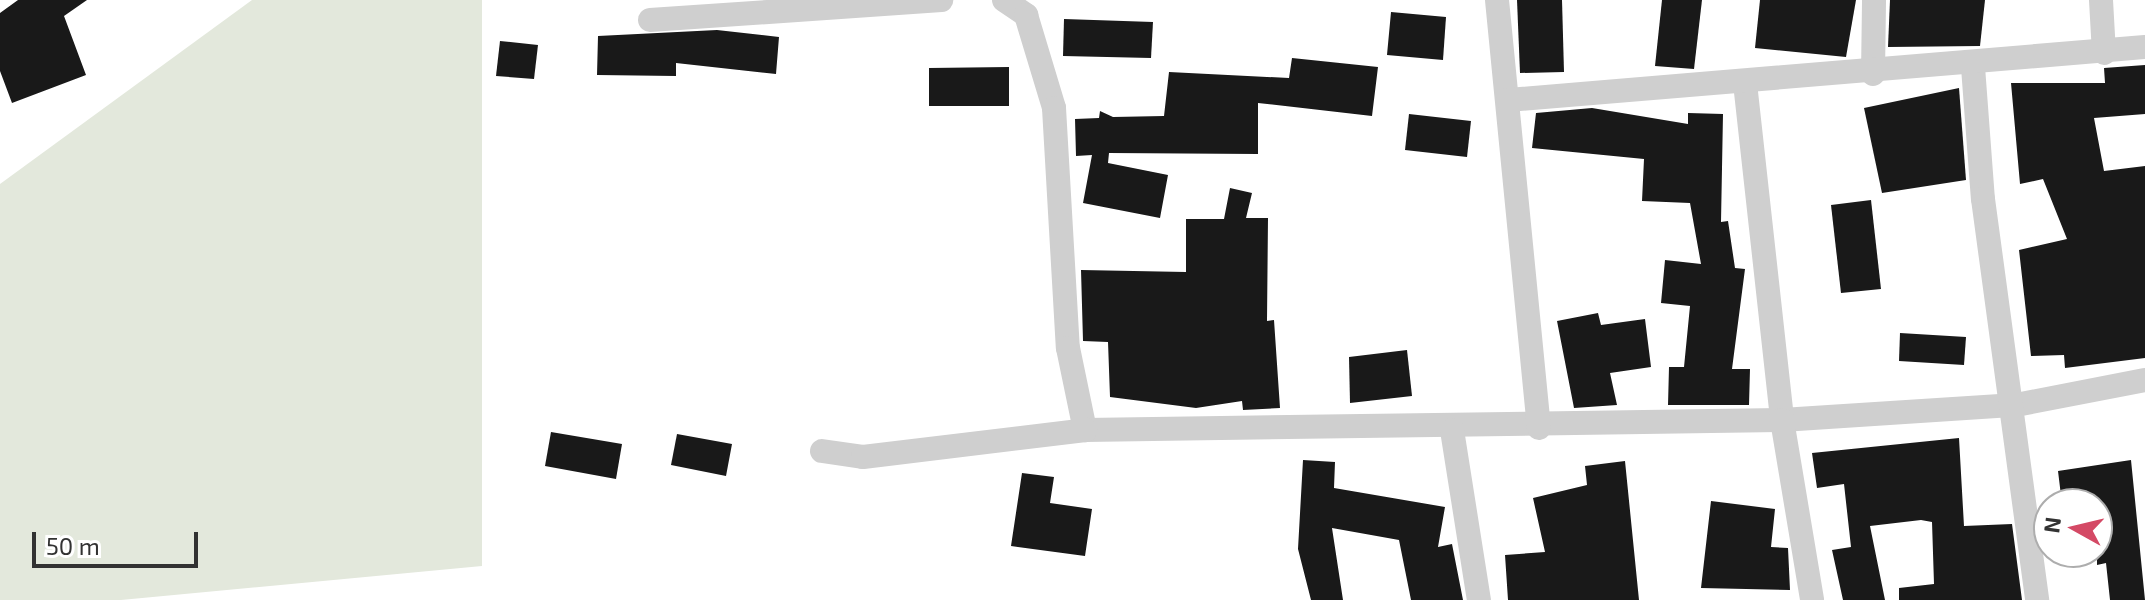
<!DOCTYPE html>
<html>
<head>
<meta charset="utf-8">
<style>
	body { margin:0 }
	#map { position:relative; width:2145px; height:600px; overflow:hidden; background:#fff; font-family:"Exo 2",sans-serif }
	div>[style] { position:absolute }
	.green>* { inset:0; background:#e3e8dc }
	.building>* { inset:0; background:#191919 }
	.minor>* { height:24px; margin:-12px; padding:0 12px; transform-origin:12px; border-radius:12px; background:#cfcfcf }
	span { translate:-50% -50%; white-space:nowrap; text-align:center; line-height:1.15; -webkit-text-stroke:8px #fff; paint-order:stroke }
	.north { position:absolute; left:2033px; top:488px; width:80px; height:80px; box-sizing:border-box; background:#fff; border:2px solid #adadad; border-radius:50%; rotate:278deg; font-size:22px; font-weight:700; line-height:32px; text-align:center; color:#323232 }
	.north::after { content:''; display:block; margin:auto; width:28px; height:36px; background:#d44965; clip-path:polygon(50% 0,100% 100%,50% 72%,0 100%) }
	.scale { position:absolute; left:32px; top:532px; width:166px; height:36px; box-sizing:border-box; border:4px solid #323232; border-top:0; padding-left:10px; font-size:24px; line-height:28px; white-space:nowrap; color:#323232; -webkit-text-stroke:6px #fff; paint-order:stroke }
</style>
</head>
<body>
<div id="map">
	<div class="green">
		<div style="clip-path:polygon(252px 0,482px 0,482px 566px,121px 600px,0 600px,0 184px)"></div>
	</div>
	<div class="building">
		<div style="clip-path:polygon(18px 0,87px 0,64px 16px,86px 75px,12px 103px,0 71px,0 13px)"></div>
		<div style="clip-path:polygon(1517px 0,1562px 0,1564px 72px,1520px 73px)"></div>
		<div style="clip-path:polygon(1662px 0,1702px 0,1694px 69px,1655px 66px)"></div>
		<div style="clip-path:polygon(1760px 0,1856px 0,1846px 57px,1755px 48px)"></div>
		<div style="clip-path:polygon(1890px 0,1985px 0,1980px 46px,1888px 47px)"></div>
		<div style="clip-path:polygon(1391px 12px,1446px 17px,1443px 60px,1387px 55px)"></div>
		<div style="clip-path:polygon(1064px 19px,1153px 22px,1151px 58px,1063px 56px)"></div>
		<div style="clip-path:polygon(717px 30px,779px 37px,776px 74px,676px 63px,676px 76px,597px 75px,598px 36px)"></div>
		<div style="clip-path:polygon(500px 41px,538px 45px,534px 79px,496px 76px)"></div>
		<div style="clip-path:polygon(1292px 58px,1378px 67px,1372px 116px,1258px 103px,1258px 154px,1109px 153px,1108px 163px,1168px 175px,1160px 218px,1083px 203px,1092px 155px,1076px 156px,1075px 119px,1099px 118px,1100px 111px,1113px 117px,1164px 116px,1169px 72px,1289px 78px)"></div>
		<div style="clip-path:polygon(2145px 65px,2145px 114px,2094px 118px,2104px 171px,2145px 166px,2145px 358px,2065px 368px,2064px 355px,2031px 356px,2019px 250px,2067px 239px,2043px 179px,2020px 184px,2011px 83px,2105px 83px,2104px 68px)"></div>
		<div style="clip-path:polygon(1009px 67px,1009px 106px,929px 106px,929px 68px)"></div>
		<div style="clip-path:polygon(1959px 88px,1966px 180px,1882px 193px,1864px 108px)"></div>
		<div style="clip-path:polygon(1592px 108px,1688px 124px,1688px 113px,1723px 114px,1721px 222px,1728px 221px,1735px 268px,1745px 269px,1732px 369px,1750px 369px,1749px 405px,1668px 405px,1669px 367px,1684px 367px,1690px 306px,1661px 303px,1665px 260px,1701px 264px,1690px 203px,1642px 201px,1644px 159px,1532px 148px,1536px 113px)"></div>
		<div style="clip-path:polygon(1409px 114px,1471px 121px,1467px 157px,1405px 150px)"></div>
		<div style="clip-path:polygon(1230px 188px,1252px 193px,1246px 218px,1268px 218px,1267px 321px,1274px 320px,1280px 408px,1243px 410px,1242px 401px,1196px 408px,1110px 397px,1108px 342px,1083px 341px,1081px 270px,1186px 272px,1186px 219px,1224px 219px)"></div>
		<div style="clip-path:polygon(1871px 200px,1881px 289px,1841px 293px,1831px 205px)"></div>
		<div style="clip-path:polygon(1598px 313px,1601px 325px,1645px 319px,1651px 367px,1610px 373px,1617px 405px,1574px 408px,1557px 321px)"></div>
		<div style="clip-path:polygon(1900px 333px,1966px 337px,1964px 365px,1899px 361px)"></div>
		<div style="clip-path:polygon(1407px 350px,1412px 396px,1350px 403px,1349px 357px)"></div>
		<div style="clip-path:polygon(551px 432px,622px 444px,616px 479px,545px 466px)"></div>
		<div style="clip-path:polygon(677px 434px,732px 444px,726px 476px,671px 465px)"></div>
		<div style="clip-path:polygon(1959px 438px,1964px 526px,2012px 524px,2022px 600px,1899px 600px,1899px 588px,1934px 584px,1932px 522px,1921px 520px,1870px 526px,1885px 600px,1843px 600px,1832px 550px,1851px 547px,1844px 484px,1817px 488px,1812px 453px)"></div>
		<div style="clip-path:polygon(1303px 460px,1335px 462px,1334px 488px,1445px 507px,1438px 547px,1452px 544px,1463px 600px,1411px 600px,1399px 540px,1332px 528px,1343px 600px,1311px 600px,1298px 549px)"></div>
		<div style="clip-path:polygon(2131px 460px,2145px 600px,2110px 600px,2106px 563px,2097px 565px,2097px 504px,2062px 504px,2058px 471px)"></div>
		<div style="clip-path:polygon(1625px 461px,1639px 600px,1508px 600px,1505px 555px,1545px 552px,1533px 498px,1587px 485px,1585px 466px)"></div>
		<div style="clip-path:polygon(1022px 473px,1054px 477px,1050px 503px,1092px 509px,1085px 556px,1011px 546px)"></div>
		<div style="clip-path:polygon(1711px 501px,1775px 509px,1771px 547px,1788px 548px,1790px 590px,1701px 588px)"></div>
	</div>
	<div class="minor">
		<div style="left:1004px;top:0;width:27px;rotate:34deg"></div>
		<div style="left:1026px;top:15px;width:97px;rotate:73.2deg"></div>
		<div style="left:1054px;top:108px;width:240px;rotate:86.7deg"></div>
		<div style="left:1068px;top:348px;width:84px;rotate:78.3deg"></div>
		<div style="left:1085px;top:430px;width:697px;rotate:-0.82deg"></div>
		<div style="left:1782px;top:420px;width:234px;rotate:-3.7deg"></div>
		<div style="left:2016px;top:405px;width:131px;rotate:-11deg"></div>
		<div style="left:1497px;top:0;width:430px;rotate:84.4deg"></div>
		<div style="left:2101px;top:0;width:53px;rotate:86.8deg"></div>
		<div style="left:650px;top:20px;width:292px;rotate:-3.9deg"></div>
		<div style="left:1973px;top:67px;width:132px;rotate:85.7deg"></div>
		<div style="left:1983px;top:199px;width:405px;rotate:82.3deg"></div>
		<div style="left:1873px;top:74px;width:74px;rotate:-89.2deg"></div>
		<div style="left:1745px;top:83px;width:339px;rotate:83.7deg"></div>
		<div style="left:1782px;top:420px;width:182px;rotate:80.5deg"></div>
		<div style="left:1508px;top:100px;width:639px;rotate:-4.76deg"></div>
		<div style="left:1452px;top:430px;width:172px;rotate:81deg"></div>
		<div style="left:822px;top:451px;width:41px;rotate:8.3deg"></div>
		<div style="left:863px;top:457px;width:224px;rotate:-6.9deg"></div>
	</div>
	<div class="north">N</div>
	<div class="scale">50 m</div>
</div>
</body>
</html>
